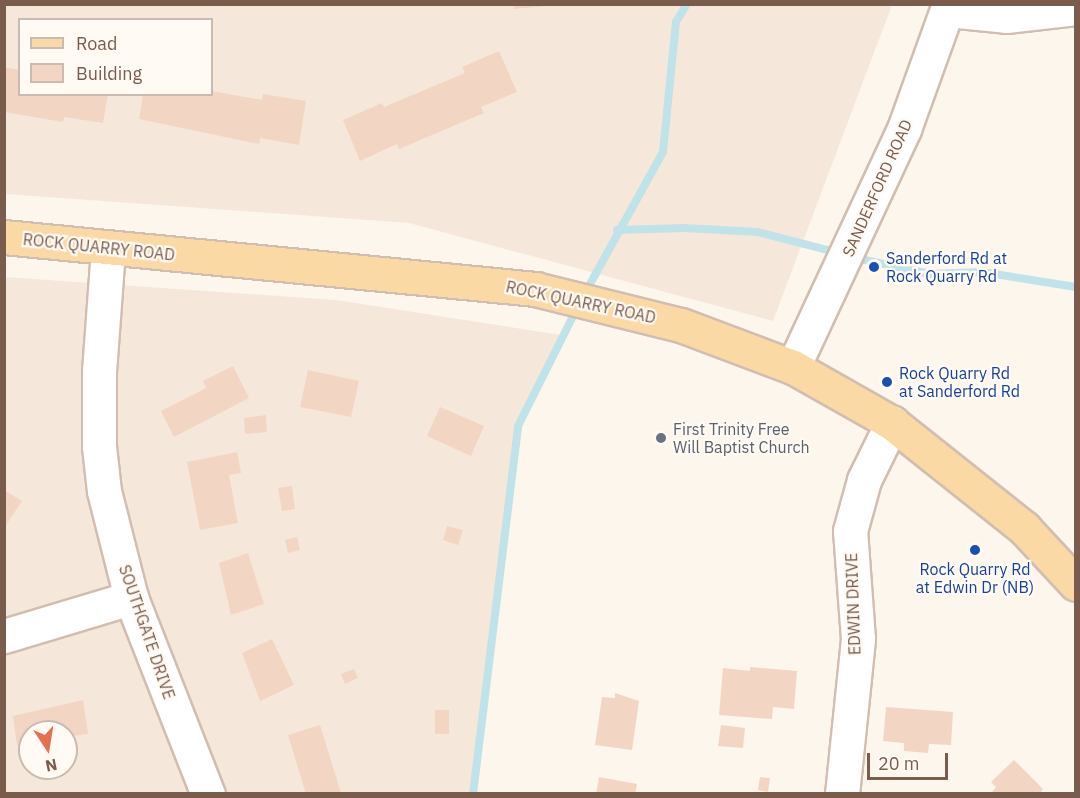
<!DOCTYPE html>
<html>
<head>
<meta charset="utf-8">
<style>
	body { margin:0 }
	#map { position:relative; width:1080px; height:798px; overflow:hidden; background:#fdf6ec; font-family:"IBM Plex Sans",sans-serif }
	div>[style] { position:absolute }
	.residential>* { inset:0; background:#f5e8da }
	.stream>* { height:8px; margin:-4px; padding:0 4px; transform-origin:4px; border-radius:4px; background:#bfe3e8 }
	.building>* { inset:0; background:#f3d5c3 }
	.roads { filter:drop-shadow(2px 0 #d1beb0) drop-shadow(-2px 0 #d1beb0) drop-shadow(0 2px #d1beb0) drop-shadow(0 -2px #d1beb0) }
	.minor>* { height:33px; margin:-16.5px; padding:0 16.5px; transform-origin:16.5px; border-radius:16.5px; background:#fff }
	.major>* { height:33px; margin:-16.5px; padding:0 16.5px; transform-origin:16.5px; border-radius:16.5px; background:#fbd9a5 }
	.dots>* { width:16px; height:16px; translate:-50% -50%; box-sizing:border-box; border:3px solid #fffaf3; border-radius:50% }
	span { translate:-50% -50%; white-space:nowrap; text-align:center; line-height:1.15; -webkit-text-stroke:4.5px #fffaf3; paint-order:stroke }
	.street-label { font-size:16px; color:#7a5c4d }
	.transit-label { font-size:16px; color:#164399 }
	.left { translate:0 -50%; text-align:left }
	.worship-label { font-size:16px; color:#5b616d }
	.frame { position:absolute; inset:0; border:6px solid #7a5c4d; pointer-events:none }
	.legend { position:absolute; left:18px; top:18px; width:195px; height:78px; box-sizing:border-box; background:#fffaf3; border:2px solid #cabbb1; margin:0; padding:8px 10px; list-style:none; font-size:18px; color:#7a5c4d }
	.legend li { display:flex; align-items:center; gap:12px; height:30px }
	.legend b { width:30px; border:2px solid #cabbb1 }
	.north { position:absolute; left:18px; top:720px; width:60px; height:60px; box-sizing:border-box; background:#fffaf3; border:2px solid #cabbb1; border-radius:50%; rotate:168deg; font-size:16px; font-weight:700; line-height:24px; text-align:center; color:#7a5c4d }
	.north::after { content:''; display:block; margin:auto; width:21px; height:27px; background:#e76f51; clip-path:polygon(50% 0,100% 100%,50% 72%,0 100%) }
	.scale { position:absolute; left:867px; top:753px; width:81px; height:27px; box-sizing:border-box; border:3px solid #7a5c4d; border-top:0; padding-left:8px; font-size:18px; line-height:21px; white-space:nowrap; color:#7a5c4d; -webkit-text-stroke:4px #fffaf3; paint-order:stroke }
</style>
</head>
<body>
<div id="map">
	<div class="residential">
		<div style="clip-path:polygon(evenodd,4px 5px,892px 5px,773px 321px,409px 223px,5px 194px,4px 5px,20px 20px,212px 20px,212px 94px,20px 94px,20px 20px)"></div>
		<div style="clip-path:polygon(evenodd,5px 277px,336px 300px,561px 335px,518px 427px,473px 793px,5px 794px,5px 277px,30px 732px,66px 732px,66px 768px,30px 768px,30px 732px)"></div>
	</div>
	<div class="stream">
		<div style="left:617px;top:230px;width:67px;rotate:-1.7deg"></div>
		<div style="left:684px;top:228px;width:74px;rotate:3.1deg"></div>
		<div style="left:758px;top:232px;width:84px;rotate:14.5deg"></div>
		<div style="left:851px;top:257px;width:81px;rotate:12.1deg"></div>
		<div style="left:930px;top:274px;width:52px;rotate:-2.2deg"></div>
		<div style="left:982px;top:272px;width:95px;rotate:9.1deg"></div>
		<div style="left:584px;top:295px;width:163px;rotate:-61.1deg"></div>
		<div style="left:663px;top:152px;width:131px;rotate:-84.3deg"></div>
		<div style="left:676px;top:22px;width:21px;rotate:-59deg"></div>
		<div style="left:473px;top:794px;width:371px;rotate:-83deg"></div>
		<div style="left:518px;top:426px;width:134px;rotate:-63.4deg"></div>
	</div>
	<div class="building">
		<div style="clip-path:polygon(514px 4px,546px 4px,546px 6px,514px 9px)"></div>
		<div style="clip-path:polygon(499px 51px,517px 92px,481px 107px,484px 113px,399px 149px,397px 144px,360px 161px,343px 120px,382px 103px,384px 107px,465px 73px,462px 67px)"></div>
		<div style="clip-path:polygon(4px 67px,20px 70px,20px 94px,108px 94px,103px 123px,64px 117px,63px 122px,4px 112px)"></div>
		<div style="clip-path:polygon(212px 91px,262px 100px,263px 94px,306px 101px,299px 145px,260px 138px,259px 144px,139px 119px,143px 94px,212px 94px)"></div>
		<div style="clip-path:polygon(233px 366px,249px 398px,174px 437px,161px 411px,206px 388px,203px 381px)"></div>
		<div style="clip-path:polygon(308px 370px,359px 381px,351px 417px,300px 407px)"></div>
		<div style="clip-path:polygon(440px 407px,484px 426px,471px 456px,427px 436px)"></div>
		<div style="clip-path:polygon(266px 415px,267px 432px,245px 434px,244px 418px)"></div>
		<div style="clip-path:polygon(237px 452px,241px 473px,229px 475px,238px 523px,200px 530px,187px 462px)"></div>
		<div style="clip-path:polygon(292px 486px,295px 509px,282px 511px,278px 488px)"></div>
		<div style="clip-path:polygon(4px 490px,22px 501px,4px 528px)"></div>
		<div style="clip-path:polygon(447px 526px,463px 530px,458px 545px,443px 540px)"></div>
		<div style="clip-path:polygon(297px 537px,300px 550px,288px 553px,285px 540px)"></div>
		<div style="clip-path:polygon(248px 553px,264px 604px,231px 615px,219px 563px)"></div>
		<div style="clip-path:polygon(272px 639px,294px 685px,260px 701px,242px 653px)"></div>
		<div style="clip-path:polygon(750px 667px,797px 671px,794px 709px,773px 707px,772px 719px,719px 715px,723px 668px,750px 671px)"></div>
		<div style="clip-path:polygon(354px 669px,358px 678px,345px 684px,341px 674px)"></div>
		<div style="clip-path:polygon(615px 693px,639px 701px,632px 750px,595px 745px,602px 697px,615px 698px)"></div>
		<div style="clip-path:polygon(83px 700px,88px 734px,66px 737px,66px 732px,30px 732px,30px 743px,17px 745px,13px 716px)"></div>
		<div style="clip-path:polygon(886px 707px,953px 712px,951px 745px,929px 744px,928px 753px,904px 751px,904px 743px,883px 741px)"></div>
		<div style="clip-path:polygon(435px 710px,449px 710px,449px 734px,435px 734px)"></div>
		<div style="clip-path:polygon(320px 725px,341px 793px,306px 794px,288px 735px)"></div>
		<div style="clip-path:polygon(721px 725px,745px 728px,743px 748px,718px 746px)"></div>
		<div style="clip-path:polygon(1014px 760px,1043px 789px,1039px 794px,992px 792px,996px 787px,991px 782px)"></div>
		<div style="clip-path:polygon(599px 777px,637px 784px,635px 794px,596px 794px)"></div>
		<div style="clip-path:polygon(760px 777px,770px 778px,768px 792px,758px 790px)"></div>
	</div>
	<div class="roads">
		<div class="minor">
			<div style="left:948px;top:10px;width:58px;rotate:5.9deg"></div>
			<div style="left:1006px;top:16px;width:70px;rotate:-6.5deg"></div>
			<div style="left:108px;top:249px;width:122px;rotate:94.2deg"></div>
			<div style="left:99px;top:371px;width:75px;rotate:90deg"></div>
			<div style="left:99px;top:446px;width:45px;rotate:83.7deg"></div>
			<div style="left:104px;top:491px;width:110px;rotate:75.8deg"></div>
			<div style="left:131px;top:598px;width:211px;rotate:68.6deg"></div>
			<div style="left:793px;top:367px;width:263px;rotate:-65deg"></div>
			<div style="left:904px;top:129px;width:133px;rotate:-70.2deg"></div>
			<div style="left:4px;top:636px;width:133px;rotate:-16.7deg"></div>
			<div style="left:842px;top:794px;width:156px;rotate:-84.1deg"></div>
			<div style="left:858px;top:639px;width:108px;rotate:-94.2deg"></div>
			<div style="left:850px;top:531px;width:53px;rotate:-74.6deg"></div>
			<div style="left:864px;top:480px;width:64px;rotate:-63.8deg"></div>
		</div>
		<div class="major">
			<div style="left:4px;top:237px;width:534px;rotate:5.59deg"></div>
			<div style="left:535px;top:289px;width:150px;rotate:13.9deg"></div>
			<div style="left:681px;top:325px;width:120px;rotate:20.6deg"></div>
			<div style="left:793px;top:367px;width:114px;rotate:29.5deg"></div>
			<div style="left:892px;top:423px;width:169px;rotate:38.5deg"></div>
			<div style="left:1024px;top:528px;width:76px;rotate:47.1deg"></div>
		</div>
	</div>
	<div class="dots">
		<div style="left:874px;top:267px;background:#1a4fb4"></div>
		<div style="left:887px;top:382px;background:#1a4fb4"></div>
		<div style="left:661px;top:438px;background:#6b7280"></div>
		<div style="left:975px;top:550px;background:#1a4fb4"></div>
	</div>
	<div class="street-label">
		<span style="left:877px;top:188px;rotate:-66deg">SANDERFORD ROAD</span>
		<span style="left:99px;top:247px;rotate:6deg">ROCK QUARRY ROAD</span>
		<span style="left:581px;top:302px;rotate:12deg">ROCK QUARRY ROAD</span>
		<span style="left:853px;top:604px;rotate:-92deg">EDWIN DRIVE</span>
		<span style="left:147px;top:632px;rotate:71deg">SOUTHGATE DRIVE</span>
	</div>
	<div class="transit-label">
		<span class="left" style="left:886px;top:267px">Sanderford Rd at<br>Rock Quarry Rd</span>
		<span class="left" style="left:899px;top:382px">Rock Quarry Rd<br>at Sanderford Rd</span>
		<span style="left:975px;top:578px">Rock Quarry Rd<br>at Edwin Dr (NB)</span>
	</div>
	<div class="worship-label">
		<span class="left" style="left:673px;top:438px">First Trinity Free<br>Will Baptist Church</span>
	</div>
	<div class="frame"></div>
	<ul class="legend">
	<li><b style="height:8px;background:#fbd9a5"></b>Road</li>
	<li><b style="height:16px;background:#f3d5c3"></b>Building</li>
	</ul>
	<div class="north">N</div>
	<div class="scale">20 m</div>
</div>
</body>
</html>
